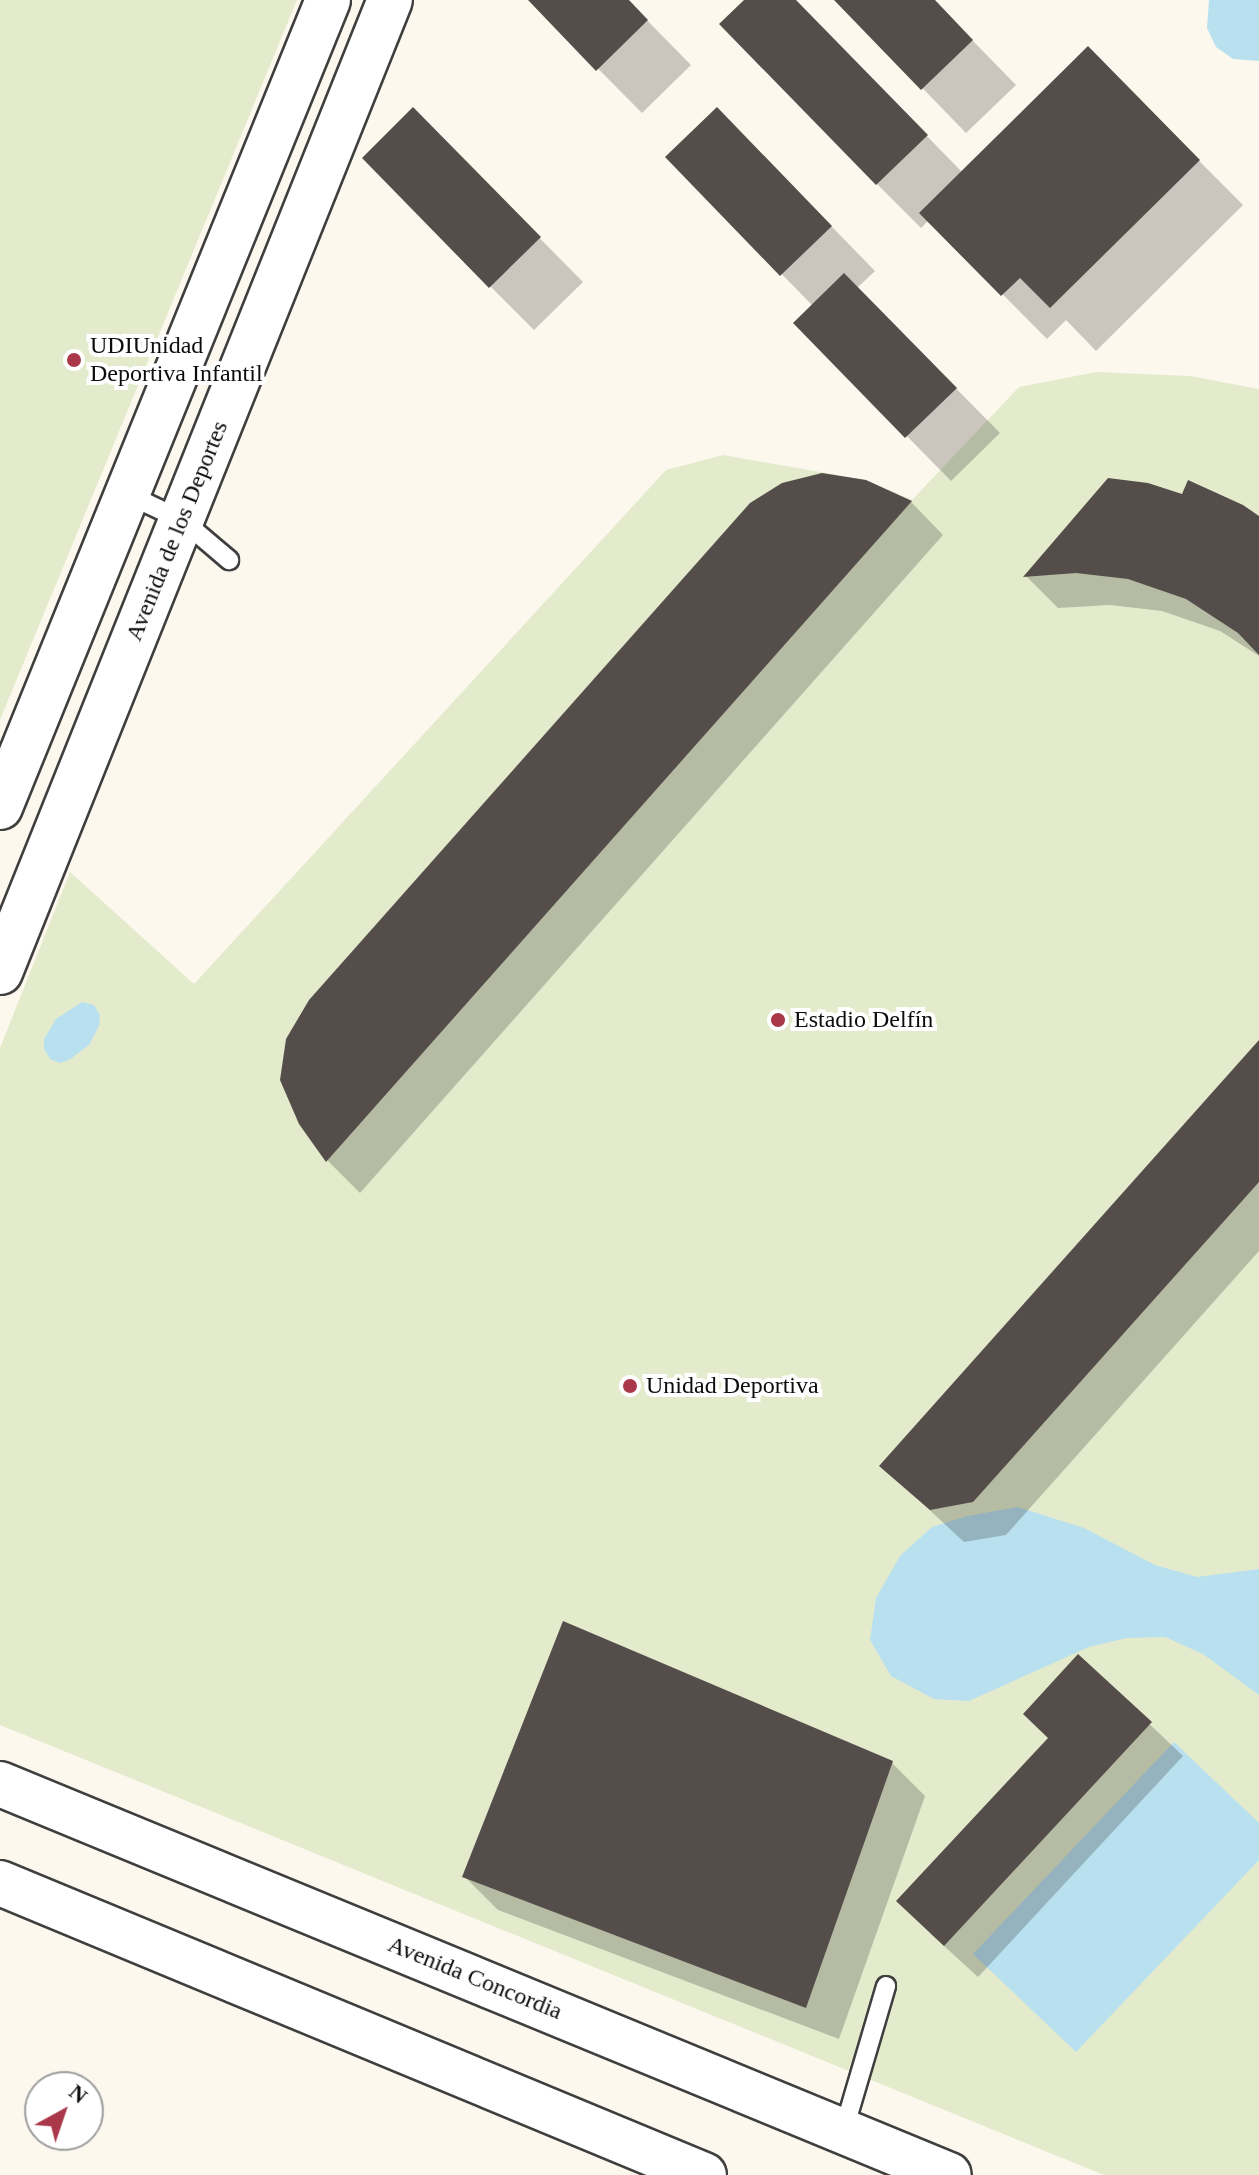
<!DOCTYPE html>
<html>
<head>
<meta charset="utf-8">
<style>
	body { margin:0 }
	#map { position:relative; width:1259px; height:2175px; overflow:hidden; background:#fdf8ee; font-family:"Times New Roman",serif }
	div>[style] { position:absolute }
	.pitch>* { inset:0; background:#e4ebcd }
	.water>* { inset:0; background:#b9e0ee }
	.shadow>* { inset:0; background:#0003 }
	.building>* { inset:0; background:#544d4a }
	.roads { filter:drop-shadow(2px 0 #3f3f3f) drop-shadow(-2px 0 #3f3f3f) drop-shadow(0 2px #3f3f3f) drop-shadow(0 -2px #3f3f3f) }
	.service>* { height:18px; margin:-9px; padding:0 9px; transform-origin:9px; border-radius:9px; background:#fff }
	.tertiary>* { height:44px; margin:-22px; padding:0 22px; transform-origin:22px; border-radius:22px; background:#fff }
	.dots>* { width:22px; height:22px; translate:-50% -50%; box-sizing:border-box; border:4px solid #fff; border-radius:50% }
	span { translate:-50% -50%; white-space:nowrap; text-align:center; line-height:1.15; -webkit-text-stroke:8px #fff; paint-order:stroke }
	.poi-label { font-size:24px; color:#0c0c0c }
	.left { translate:0 -50%; text-align:left }
	.street-label { font-size:24px; color:#0c0c0c }
	.north { position:absolute; left:24px; top:2071px; width:80px; height:80px; box-sizing:border-box; background:#fff; border:2px solid #9e9e9e; border-radius:50%; rotate:40deg; font-size:22px; font-weight:700; line-height:32px; text-align:center; color:#0c0c0c }
	.north::after { content:''; display:block; margin:auto; width:28px; height:36px; background:#aa374a; clip-path:polygon(50% 0,100% 100%,50% 72%,0 100%) }
</style>
</head>
<body>
<div id="map">
	<div class="pitch">
		<div style="clip-path:polygon(0 0,297px 0,0 720px)"></div>
		<div style="clip-path:polygon(1096px 372px,1190px 376px,1259px 389px,1259px 2175px,1104px 2175px,0 1725px,0 1048px,70px 872px,194px 984px,666px 470px,723px 455px,866px 480px,912px 500px,1019px 387px)"></div>
	</div>
	<div class="water">
		<div style="clip-path:polygon(1209px 0,1259px 0,1259px 61px,1233px 59px,1216px 47px,1207px 28px)"></div>
		<div style="clip-path:polygon(82px 1002px,94px 1005px,100px 1015px,99px 1026px,89px 1045px,69px 1060px,59px 1063px,50px 1059px,44px 1049px,44px 1039px,56px 1019px)"></div>
		<div style="clip-path:polygon(1018px 1507px,1084px 1528px,1155px 1565px,1197px 1577px,1259px 1569px,1259px 1695px,1203px 1654px,1165px 1637px,1127px 1638px,1089px 1647px,969px 1701px,934px 1699px,891px 1676px,870px 1640px,876px 1598px,900px 1556px,932px 1527px,967px 1516px)"></div>
		<div style="clip-path:polygon(1174px 1742px,1259px 1823px,1259px 1860px,1076px 2052px,973px 1954px)"></div>
	</div>
	<div class="shadow">
		<div style="clip-path:polygon(530px 0,627px 0,691px 65px,642px 113px)"></div>
		<div style="clip-path:polygon(747px 0,794px 0,963px 173px,1088px 49px,1243px 205px,1096px 351px,1066px 320px,1047px 339px,929px 220px,921px 228px,877px 184px)"></div>
		<div style="clip-path:polygon(837px 0,933px 0,1016px 85px,966px 133px)"></div>
		<div style="clip-path:polygon(413px 110px,583px 282px,534px 330px,490px 286px)"></div>
		<div style="clip-path:polygon(761px 154px,875px 271px,857px 288px,1000px 433px,951px 481px,796px 323px,813px 306px,668px 158px)"></div>
		<div style="clip-path:polygon(911px 502px,943px 535px,360px 1193px,328px 1161px,301px 1123px)"></div>
		<div style="clip-path:polygon(1259px 519px,1259px 656px,1220px 631px,1162px 611px,1110px 605px,1058px 608px,1026px 576px)"></div>
		<div style="clip-path:polygon(1259px 1043px,1259px 1251px,1006px 1535px,964px 1542px,882px 1466px)"></div>
		<div style="clip-path:polygon(1078px 1656px,1183px 1756px,978px 1977px,931px 1934px,1050px 1739px)"></div>
		<div style="clip-path:polygon(892px 1763px,925px 1796px,839px 2039px,498px 1910px,465px 1877px)"></div>
	</div>
	<div class="building">
		<div style="clip-path:polygon(528px 0,629px 0,648px 20px,596px 71px)"></div>
		<div style="clip-path:polygon(744px 0,796px 0,928px 135px,876px 185px,719px 24px)"></div>
		<div style="clip-path:polygon(834px 0,935px 0,973px 40px,921px 90px)"></div>
		<div style="clip-path:polygon(1088px 46px,1200px 160px,1050px 308px,1020px 278px,1001px 296px,919px 213px)"></div>
		<div style="clip-path:polygon(413px 107px,541px 237px,489px 288px,362px 158px)"></div>
		<div style="clip-path:polygon(717px 107px,832px 226px,780px 276px,665px 157px)"></div>
		<div style="clip-path:polygon(844px 273px,957px 388px,905px 438px,793px 323px)"></div>
		<div style="clip-path:polygon(822px 473px,866px 480px,912px 501px,326px 1162px,299px 1124px,280px 1080px,286px 1039px,309px 1000px,750px 503px,782px 483px)"></div>
		<div style="clip-path:polygon(1108px 478px,1148px 483px,1182px 494px,1188px 480px,1243px 505px,1259px 516px,1259px 655px,1238px 633px,1186px 599px,1128px 579px,1076px 573px,1023px 577px)"></div>
		<div style="clip-path:polygon(1259px 1040px,1259px 1182px,973px 1502px,930px 1510px,879px 1466px)"></div>
		<div style="clip-path:polygon(563px 1621px,893px 1761px,806px 2008px,462px 1877px)"></div>
		<div style="clip-path:polygon(1078px 1654px,1152px 1722px,944px 1946px,896px 1901px,1048px 1738px,1023px 1714px)"></div>
	</div>
	<div class="roads">
		<div class="service">
			<div style="left:127px;top:494px;width:61px;rotate:25.3deg"></div>
			<div style="left:182px;top:520px;width:62px;rotate:40.4deg"></div>
			<div style="left:844px;top:2129px;width:149px;rotate:-73.6deg"></div>
		</div>
		<div class="tertiary">
			<div style="left:0;top:807px;width:871px;rotate:-67.88deg"></div>
			<div style="left:0;top:972px;width:1047px;rotate:-68.14deg"></div>
			<div style="left:0;top:1784px;width:1026px;rotate:22.39deg"></div>
			<div style="left:0;top:1883px;width:762px;rotate:22.53deg"></div>
		</div>
	</div>
	<div class="dots">
		<div style="left:74px;top:360px;background:#aa374a"></div>
		<div style="left:778px;top:1020px;background:#aa374a"></div>
		<div style="left:630px;top:1386px;background:#aa374a"></div>
	</div>
	<div class="poi-label">
		<span class="left" style="left:90px;top:360px">UDIUnidad<br>Deportiva Infantil</span>
		<span class="left" style="left:794px;top:1020px">Estadio Delfín</span>
		<span class="left" style="left:646px;top:1386px">Unidad Deportiva</span>
	</div>
	<div class="street-label">
		<span style="left:177px;top:531px;rotate:-68deg">Avenida de los Deportes</span>
		<span style="left:475px;top:1978px;rotate:22deg">Avenida Concordia</span>
	</div>
	<div class="north">N</div>
</div>
</body>
</html>
